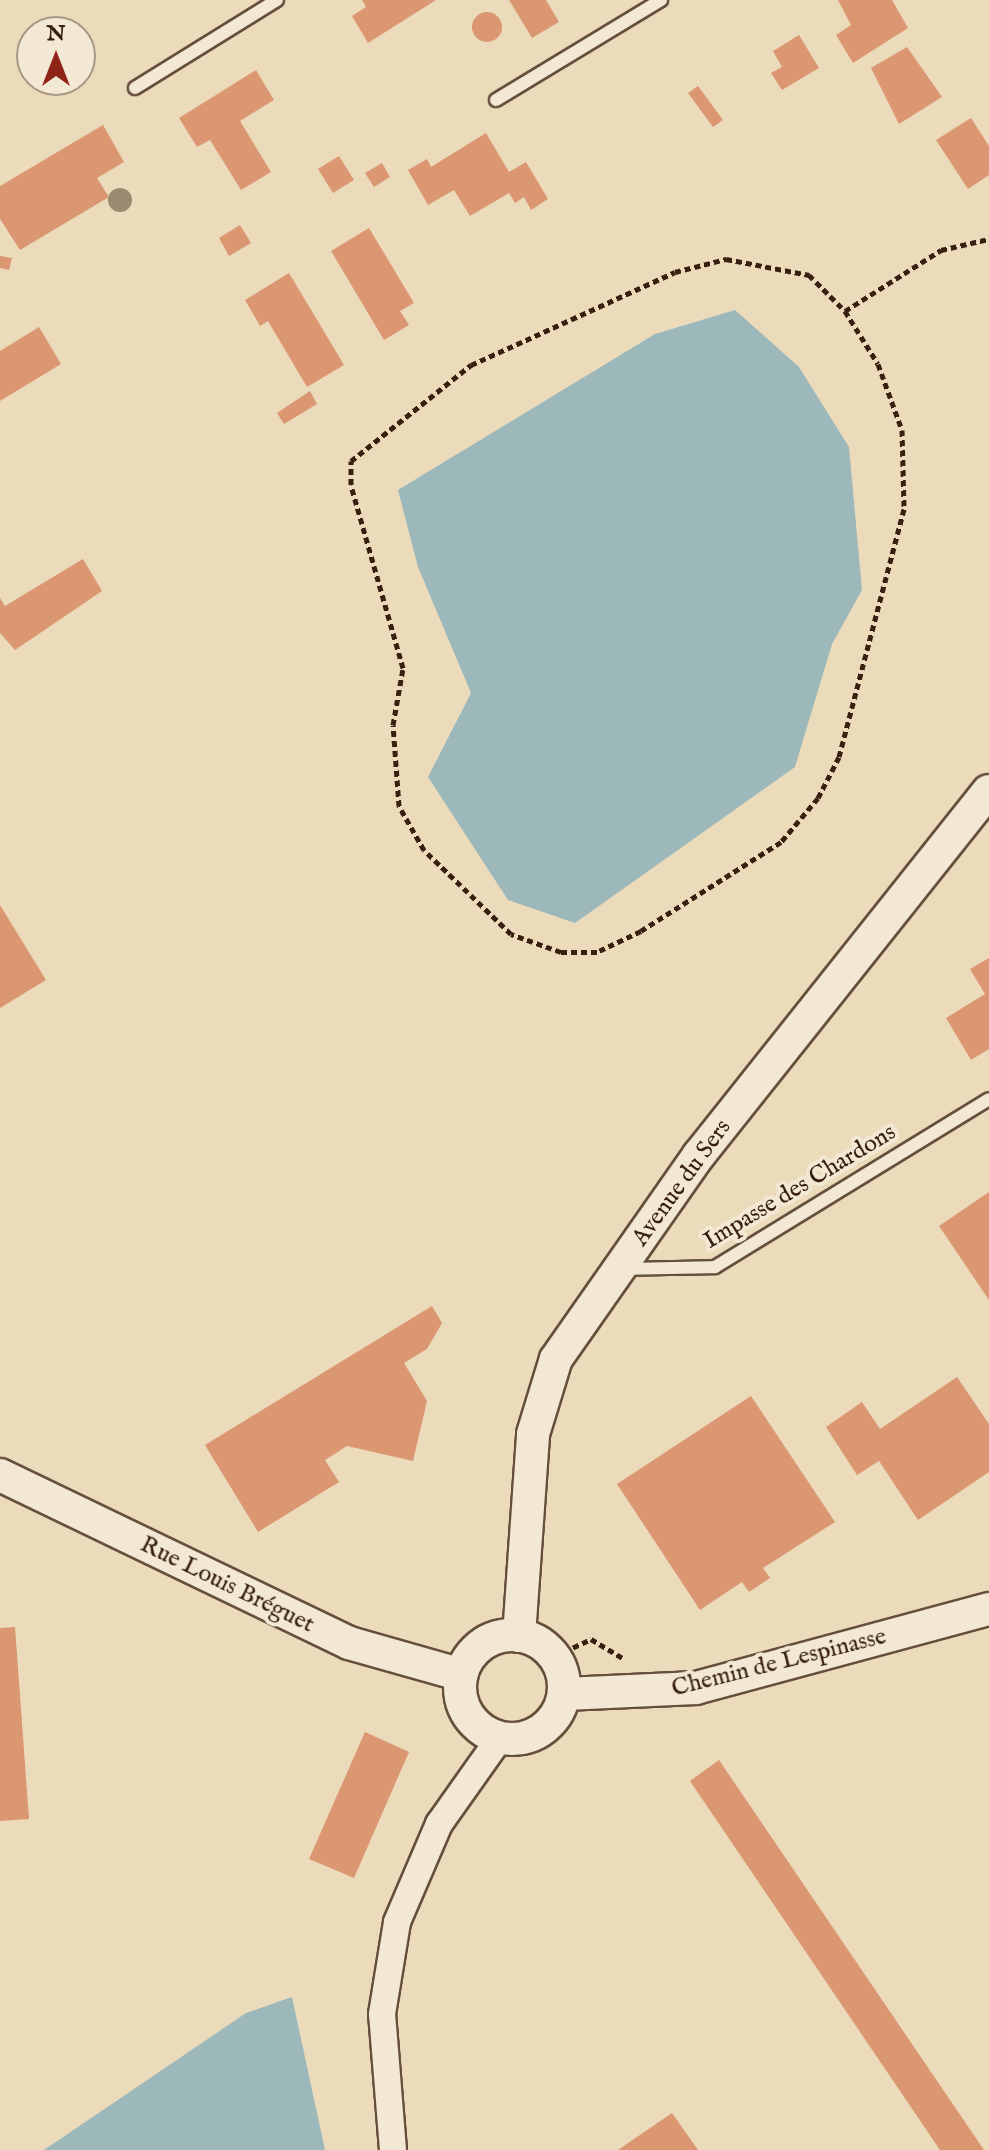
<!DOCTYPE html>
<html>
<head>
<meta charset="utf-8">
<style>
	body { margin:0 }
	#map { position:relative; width:989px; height:2150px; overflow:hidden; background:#ebdbbb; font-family:"IM FELL English",serif }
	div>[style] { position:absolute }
	.water>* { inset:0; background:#9db8ba }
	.building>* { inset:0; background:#db9672 }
	.round { border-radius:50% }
	.path>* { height:5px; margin-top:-2.5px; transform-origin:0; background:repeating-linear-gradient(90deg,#382011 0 6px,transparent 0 10px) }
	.roads { filter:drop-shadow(2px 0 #654f3c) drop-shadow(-2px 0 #654f3c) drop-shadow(0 2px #654f3c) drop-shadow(0 -2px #654f3c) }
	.service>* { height:12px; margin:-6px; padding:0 6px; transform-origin:6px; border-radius:6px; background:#f2e8d3 }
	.minor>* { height:26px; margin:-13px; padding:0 13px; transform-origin:13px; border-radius:13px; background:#f2e8d3 }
	.tertiary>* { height:32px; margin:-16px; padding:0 16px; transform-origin:16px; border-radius:16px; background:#f2e8d3 }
	.tertiary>.ring { margin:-16px; padding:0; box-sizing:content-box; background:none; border:32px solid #f2e8d3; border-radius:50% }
	.trees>* { width:24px; height:24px; margin:-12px; border-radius:50%; background:#9a8a6f }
	span { translate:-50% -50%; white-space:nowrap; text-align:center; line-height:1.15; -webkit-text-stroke:8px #f2e8d3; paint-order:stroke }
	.street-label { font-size:24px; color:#382011 }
	.north { position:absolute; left:16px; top:16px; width:80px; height:80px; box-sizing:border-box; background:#f2e8d3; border:2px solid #a89885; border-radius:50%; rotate:0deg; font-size:22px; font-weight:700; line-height:32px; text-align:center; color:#382011 }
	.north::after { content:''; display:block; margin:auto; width:28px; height:36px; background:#8f2418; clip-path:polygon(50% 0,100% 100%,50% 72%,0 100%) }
</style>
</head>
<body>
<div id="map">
	<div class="water">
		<div style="clip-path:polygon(735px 310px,799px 367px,849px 447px,862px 590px,832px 644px,795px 767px,575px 923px,508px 900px,428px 777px,471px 693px,418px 567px,398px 490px,655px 334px)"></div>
		<div style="clip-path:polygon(292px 1997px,325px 2150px,44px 2150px,246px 2013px)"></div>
	</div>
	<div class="building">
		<div style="clip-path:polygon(362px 0,436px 0,368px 43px,352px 16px,366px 7px)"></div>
		<div style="clip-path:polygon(509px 0,546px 0,559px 22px,532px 38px)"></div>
		<div style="clip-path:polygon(838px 0,892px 0,908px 28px,853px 63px,836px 35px,851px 25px)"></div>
		<div class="round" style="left:472px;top:12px;width:30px;height:30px"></div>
		<div style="clip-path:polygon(799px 35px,819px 68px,782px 90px,771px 73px,782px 67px,773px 51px)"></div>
		<div style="clip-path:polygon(907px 47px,942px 97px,899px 124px,871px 68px)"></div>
		<div style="clip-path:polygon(256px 70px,274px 100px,240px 121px,271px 172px,241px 190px,210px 140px,197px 147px,179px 118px)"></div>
		<div style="clip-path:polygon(698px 86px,723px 120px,713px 127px,688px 93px)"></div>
		<div style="clip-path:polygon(971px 118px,989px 146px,989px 175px,968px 189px,936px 140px)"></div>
		<div style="clip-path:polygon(103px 125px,124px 162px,97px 178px,109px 197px,20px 250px,0 219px,0 186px)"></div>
		<div style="clip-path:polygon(486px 133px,509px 172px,526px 162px,548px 199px,531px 210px,524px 197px,515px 203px,509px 193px,470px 216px,454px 190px,428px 205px,408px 170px,427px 159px,431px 167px)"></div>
		<div style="clip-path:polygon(339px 156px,354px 180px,333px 193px,318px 169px)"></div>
		<div style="clip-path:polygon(382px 163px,390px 177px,374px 187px,365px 173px)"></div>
		<div style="clip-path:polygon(240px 225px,251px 243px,229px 256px,219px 238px)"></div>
		<div style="clip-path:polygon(369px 228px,414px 303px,400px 311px,409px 325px,384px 340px,331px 251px)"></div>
		<div style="clip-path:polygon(0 256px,12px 258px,9px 270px,0 268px)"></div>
		<div style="clip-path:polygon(289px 273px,344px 365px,307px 387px,268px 321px,260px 326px,245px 300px)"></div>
		<div style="clip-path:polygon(39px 327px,61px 364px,0 401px,0 351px)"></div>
		<div style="clip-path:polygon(310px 391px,317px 404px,284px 424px,277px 413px)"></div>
		<div style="clip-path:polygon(83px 559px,102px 591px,15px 650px,0 633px,0 598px,5px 606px)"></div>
		<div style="clip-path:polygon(0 905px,46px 980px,0 1008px)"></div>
		<div style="clip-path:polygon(989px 958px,989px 1049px,971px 1060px,946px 1018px,985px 994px,970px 969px)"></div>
		<div style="clip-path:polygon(989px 1192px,989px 1300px,939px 1226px)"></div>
		<div style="clip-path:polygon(432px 1306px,442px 1323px,427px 1349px,404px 1363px,427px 1401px,413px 1461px,347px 1446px,325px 1460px,339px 1482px,258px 1532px,205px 1445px)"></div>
		<div style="clip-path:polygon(957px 1377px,989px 1424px,989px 1472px,918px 1520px,879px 1461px,857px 1475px,826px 1427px,862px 1402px,880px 1429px)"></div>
		<div style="clip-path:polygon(751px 1396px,835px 1522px,763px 1568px,770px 1578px,749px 1592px,742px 1582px,700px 1610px,617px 1484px)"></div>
		<div style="clip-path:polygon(15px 1627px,29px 1819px,0 1821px,0 1628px)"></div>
		<div style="clip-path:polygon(365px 1732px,409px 1752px,354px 1878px,309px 1859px)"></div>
		<div style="clip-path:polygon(719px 1760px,984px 2150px,940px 2150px,690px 1781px)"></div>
		<div style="clip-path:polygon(672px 2113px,698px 2150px,618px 2150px)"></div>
	</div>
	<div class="path">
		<div style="left:726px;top:259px;width:85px;rotate:10.9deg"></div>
		<div style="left:809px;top:275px;width:51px;rotate:45deg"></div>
		<div style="left:845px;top:311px;width:62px;rotate:58.1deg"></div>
		<div style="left:878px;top:364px;width:70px;rotate:70deg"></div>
		<div style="left:902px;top:430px;width:79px;rotate:88.5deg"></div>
		<div style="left:904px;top:509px;width:256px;rotate:104.7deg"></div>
		<div style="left:839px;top:757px;width:46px;rotate:117.1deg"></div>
		<div style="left:818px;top:798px;width:57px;rotate:130.1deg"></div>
		<div style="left:781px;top:842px;width:166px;rotate:147.6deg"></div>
		<div style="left:641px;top:931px;width:49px;rotate:154.5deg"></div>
		<div style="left:597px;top:952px;width:36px;rotate:180deg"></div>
		<div style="left:561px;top:952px;width:53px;rotate:-160.2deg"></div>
		<div style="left:511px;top:934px;width:121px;rotate:-136deg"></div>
		<div style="left:424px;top:850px;width:51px;rotate:-119.6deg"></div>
		<div style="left:399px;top:806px;width:81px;rotate:-94.2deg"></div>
		<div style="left:393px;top:725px;width:58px;rotate:-80deg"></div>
		<div style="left:403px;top:668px;width:190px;rotate:-105.9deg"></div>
		<div style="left:351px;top:485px;width:24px;rotate:-90deg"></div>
		<div style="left:351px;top:461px;width:154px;rotate:-38.7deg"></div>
		<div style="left:471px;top:365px;width:224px;rotate:-24.5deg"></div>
		<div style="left:675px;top:272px;width:53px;rotate:-14.3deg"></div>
		<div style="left:845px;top:311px;width:114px;rotate:-32.4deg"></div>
		<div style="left:941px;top:250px;width:49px;rotate:-12.9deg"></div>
		<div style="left:555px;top:1656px;width:40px;rotate:-25deg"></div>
		<div style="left:591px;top:1639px;width:39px;rotate:31deg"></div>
	</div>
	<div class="roads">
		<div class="service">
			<div style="left:135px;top:88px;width:167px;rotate:-31.8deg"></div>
			<div style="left:496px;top:100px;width:193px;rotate:-31.2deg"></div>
			<div style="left:623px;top:1269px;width:92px;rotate:-1.2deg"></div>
			<div style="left:715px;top:1267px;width:321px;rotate:-31.5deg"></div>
		</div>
		<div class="minor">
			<div style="left:393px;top:2150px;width:136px;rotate:-94.6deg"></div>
			<div style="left:382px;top:2014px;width:93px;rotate:-80.7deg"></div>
			<div style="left:397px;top:1922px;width:107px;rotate:-66.8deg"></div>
			<div style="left:439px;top:1824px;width:105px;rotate:-54.7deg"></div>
		</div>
		<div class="tertiary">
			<div style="left:0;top:1475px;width:387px;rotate:25.7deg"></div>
			<div style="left:349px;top:1643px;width:117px;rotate:15.8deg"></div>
			<div class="ring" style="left:460px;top:1635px;width:72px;height:72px"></div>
			<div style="left:519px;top:1636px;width:202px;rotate:-86deg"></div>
			<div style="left:533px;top:1434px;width:78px;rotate:-73deg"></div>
			<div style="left:556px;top:1359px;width:249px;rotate:-55deg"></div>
			<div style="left:699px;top:1155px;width:465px;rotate:-51.5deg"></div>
			<div style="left:565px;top:1694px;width:131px;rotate:-2.6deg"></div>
			<div style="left:696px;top:1688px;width:303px;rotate:-15.1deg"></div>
		</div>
	</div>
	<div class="trees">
		<div style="left:120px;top:200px"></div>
	</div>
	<div class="street-label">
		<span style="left:682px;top:1183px;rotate:-54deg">Avenue du Sers</span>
		<span style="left:800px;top:1187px;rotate:-31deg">Impasse des Chardons</span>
		<span style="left:227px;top:1585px;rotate:26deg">Rue Louis Bréguet</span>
		<span style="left:779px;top:1663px;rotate:-14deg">Chemin de Lespinasse</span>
	</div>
	<div class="north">N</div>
</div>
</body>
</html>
